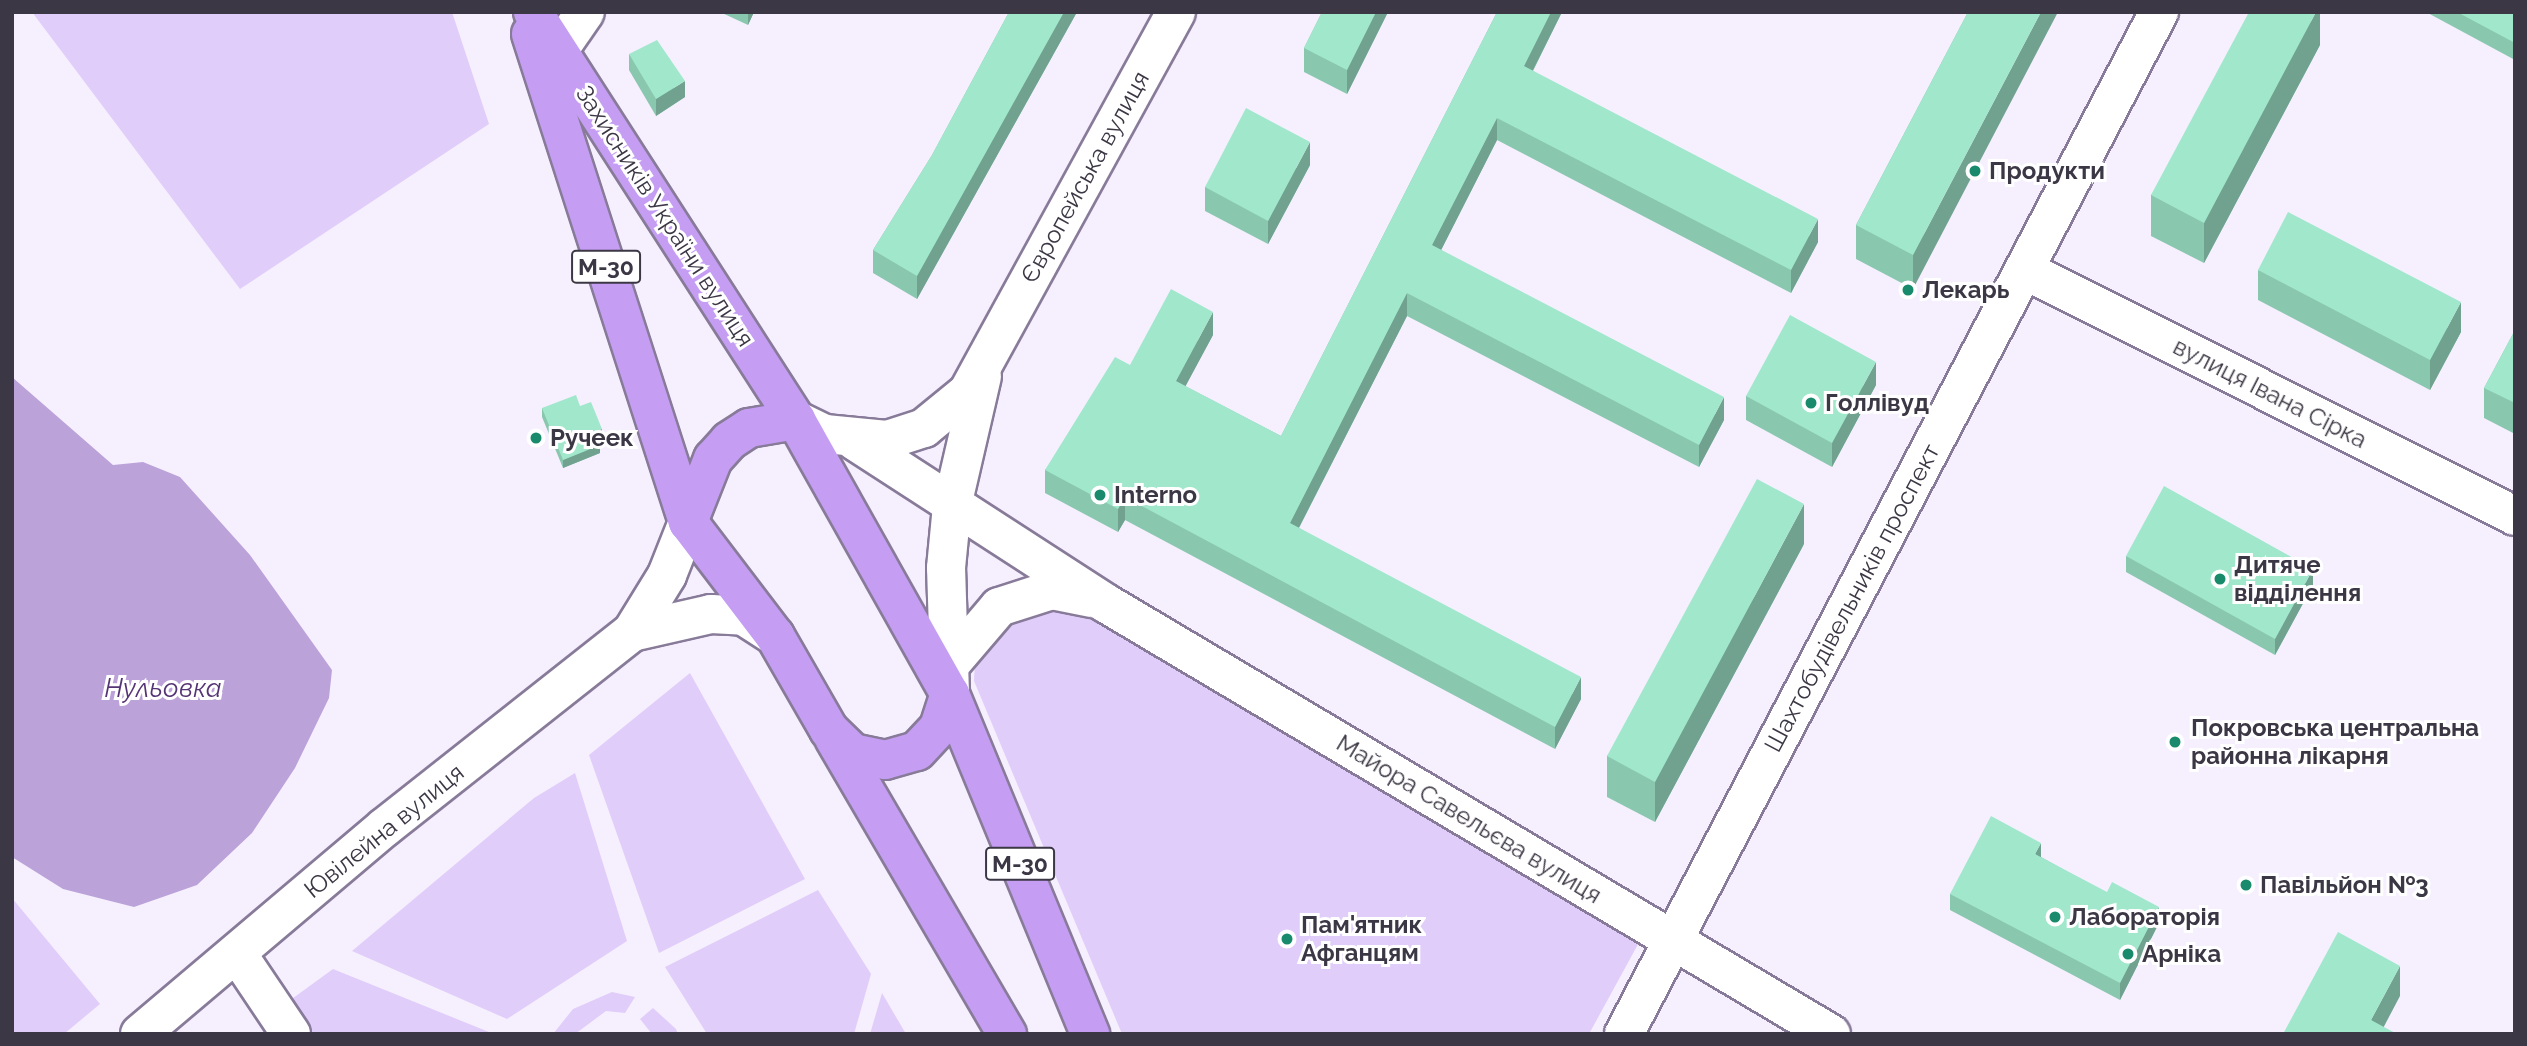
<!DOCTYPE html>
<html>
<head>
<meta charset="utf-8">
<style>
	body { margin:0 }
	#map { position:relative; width:2527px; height:1046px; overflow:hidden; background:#f6f0fe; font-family:Raleway,sans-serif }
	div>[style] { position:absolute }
	.green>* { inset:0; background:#e0cdfa }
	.water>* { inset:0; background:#bba3da }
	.roads { filter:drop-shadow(2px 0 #887b99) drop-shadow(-2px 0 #887b99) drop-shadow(0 2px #887b99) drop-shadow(0 -2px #887b99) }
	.minor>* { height:38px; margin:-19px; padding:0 19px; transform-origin:19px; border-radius:19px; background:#fff }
	.highway>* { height:38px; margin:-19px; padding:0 19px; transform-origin:19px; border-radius:19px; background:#c59ef4 }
	.wall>* { inset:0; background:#8ac7af }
	.shaded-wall>* { inset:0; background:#70a28f }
	.building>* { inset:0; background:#a0e7cc }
	.dots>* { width:19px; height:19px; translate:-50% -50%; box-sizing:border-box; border:4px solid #fff; border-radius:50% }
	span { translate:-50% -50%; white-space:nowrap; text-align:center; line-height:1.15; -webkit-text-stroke:6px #fff; paint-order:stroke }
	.shield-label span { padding:2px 5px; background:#fff; border:2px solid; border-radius:5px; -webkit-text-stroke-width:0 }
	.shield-label { font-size:23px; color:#3c3744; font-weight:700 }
	.poi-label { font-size:24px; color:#3c3744; font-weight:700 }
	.left { translate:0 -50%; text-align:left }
	.street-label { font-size:24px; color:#3c3744 }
	.water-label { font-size:26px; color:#553476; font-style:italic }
	.frame { position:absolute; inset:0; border:14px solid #3c3744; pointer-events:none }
</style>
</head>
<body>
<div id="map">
	<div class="green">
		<div style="clip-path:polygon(32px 12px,452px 12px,489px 124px,240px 289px)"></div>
		<div style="clip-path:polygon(1040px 608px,1118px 615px,1648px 926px,1589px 1034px,1122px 1034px,974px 681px,976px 643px,989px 623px)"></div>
		<div style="clip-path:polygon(690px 673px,805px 879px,659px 953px,589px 755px)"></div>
		<div style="clip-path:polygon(575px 773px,627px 941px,507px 1019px,352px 951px,534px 798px)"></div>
		<div style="clip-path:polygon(818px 890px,871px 974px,854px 1034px,707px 1034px,665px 967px)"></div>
		<div style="clip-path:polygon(12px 898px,100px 1004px,64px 1034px,12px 1034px)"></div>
		<div style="clip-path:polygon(333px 969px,494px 1034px,312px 1034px,289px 1001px)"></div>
		<div style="clip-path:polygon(612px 992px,635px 997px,625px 1013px,606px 1011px,575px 1034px,553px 1034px,573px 1009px)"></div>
		<div style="clip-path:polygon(882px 993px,906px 1034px,870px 1034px)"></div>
		<div style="clip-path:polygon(653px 1008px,676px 1029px,678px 1034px,652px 1034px,640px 1019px)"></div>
	</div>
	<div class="water">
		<div style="clip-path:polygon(12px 377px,113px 465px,143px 462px,180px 477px,250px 555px,332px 670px,329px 698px,295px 768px,252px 833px,197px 885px,134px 907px,63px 889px,12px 857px)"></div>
	</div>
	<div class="roads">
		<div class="minor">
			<div style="left:558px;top:51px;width:47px;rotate:-55.3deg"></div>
			<div style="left:2025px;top:270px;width:548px;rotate:26.66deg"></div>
			<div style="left:796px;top:420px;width:32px;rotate:26deg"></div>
			<div style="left:825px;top:434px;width:62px;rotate:5.5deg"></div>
			<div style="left:887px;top:440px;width:39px;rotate:-18deg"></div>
			<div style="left:924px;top:428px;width:57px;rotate:-39.3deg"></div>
			<div style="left:968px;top:392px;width:433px;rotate:-61.3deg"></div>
			<div style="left:855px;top:441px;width:300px;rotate:32.9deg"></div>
			<div style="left:1107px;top:604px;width:842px;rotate:30.71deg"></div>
			<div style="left:632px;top:632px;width:81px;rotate:-12.8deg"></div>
			<div style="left:711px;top:614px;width:33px;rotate:3deg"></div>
			<div style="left:744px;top:616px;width:37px;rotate:33deg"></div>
			<div style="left:948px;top:667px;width:79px;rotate:-49.6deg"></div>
			<div style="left:999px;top:607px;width:56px;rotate:-17.8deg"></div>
			<div style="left:1052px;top:590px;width:41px;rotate:11.3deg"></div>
			<div style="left:950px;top:694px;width:126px;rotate:-91.8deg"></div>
			<div style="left:946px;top:568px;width:62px;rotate:-84.5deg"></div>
			<div style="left:952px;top:506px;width:133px;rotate:-77deg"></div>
			<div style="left:238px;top:955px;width:95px;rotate:56.1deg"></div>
			<div style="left:140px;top:1034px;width:321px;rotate:-40.2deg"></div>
			<div style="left:385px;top:827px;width:315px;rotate:-38.3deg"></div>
			<div style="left:632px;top:632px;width:67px;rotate:-58.4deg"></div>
			<div style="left:667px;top:575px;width:57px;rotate:-68.4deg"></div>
			<div style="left:1624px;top:1034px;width:1154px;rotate:-62.37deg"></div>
		</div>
		<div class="highway">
			<div style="left:533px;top:12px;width:485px;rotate:57.2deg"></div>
			<div style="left:796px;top:420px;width:314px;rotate:60.7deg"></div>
			<div style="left:950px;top:694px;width:368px;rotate:67.6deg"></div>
			<div style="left:531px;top:34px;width:513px;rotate:72.17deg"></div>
			<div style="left:688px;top:522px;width:143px;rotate:52.7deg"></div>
			<div style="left:775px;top:636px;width:108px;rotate:60.1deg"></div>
			<div style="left:829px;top:730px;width:33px;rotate:44deg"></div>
			<div style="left:853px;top:753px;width:33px;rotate:12deg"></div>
			<div style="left:885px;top:760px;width:33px;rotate:-16deg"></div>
			<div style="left:917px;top:751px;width:33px;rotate:-47deg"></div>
			<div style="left:939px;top:727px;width:35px;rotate:-72deg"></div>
			<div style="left:688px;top:522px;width:68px;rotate:-68.4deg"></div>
			<div style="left:713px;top:459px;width:24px;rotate:-48deg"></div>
			<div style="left:729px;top:441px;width:24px;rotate:-33deg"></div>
			<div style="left:749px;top:428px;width:48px;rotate:-9.7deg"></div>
			<div style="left:834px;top:738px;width:343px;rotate:59.7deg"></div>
		</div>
	</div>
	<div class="wall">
		<div style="clip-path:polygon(720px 12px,754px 12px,748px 25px)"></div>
		<div style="clip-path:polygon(1009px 12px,1077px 12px,917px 299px,873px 273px,873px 250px,932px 155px)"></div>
		<div style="clip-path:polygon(1322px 12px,1388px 12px,1347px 94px,1304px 72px,1304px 48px)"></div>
		<div style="clip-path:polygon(1497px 12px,1562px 12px,1533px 71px,1818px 242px,1791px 293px,1497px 140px,1441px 250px,1724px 420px,1699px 467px,1407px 316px,1299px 528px,1581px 699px,1555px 749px,1125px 520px,1118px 532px,1045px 493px,1045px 470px,1130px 365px,1213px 335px,1185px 386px,1281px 436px)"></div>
		<div style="clip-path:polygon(1968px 12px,1913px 289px,1856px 259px,1856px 225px)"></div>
		<div style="clip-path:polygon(2320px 12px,2320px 45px,2204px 263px,2151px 236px,2151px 195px)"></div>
		<div style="clip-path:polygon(2426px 12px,2515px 12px,2515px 60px)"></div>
		<div style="clip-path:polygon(629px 54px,685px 97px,656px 116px,629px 70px)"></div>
		<div style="clip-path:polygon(1310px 165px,1268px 244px,1205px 211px,1205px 187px)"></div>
		<div style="clip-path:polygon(2258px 270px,2461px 332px,2430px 390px,2258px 300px)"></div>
		<div style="clip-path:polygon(2515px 330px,2515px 434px,2484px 418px,2484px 388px)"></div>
		<div style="clip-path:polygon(1876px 385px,1832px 467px,1746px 420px,1746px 396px)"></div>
		<div style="clip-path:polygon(580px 406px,602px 437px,597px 439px,600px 453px,563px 468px,542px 417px,542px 408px)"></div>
		<div style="clip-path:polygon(1804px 544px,1655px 822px,1607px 797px,1607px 756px)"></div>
		<div style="clip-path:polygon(2126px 556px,2313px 585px,2275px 655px,2126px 572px)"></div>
		<div style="clip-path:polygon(2041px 857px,2159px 923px,2120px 1000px,1950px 910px,1950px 894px)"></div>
	</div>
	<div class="shaded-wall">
		<div style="clip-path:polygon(748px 12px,754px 12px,748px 25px)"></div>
		<div style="clip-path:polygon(1064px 12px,1077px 12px,917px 299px,917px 276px)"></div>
		<div style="clip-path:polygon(1376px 12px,1388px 12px,1347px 94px,1347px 70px)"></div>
		<div style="clip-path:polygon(1551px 12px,1562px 12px,1524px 88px,1524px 66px)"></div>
		<div style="clip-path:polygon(2041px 12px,2058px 12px,1913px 289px,1913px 255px)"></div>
		<div style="clip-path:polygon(2316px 12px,2320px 12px,2320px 45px,2204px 263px,2204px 223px)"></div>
		<div style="clip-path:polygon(685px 81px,685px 97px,656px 116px,656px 99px)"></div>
		<div style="clip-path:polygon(1497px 118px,1497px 140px,1432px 268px,1432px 245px)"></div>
		<div style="clip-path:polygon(1310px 142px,1310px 165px,1268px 244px,1268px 221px)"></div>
		<div style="clip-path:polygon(1818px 219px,1818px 242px,1791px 293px,1791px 270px)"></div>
		<div style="clip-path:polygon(1407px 293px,1407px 316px,1290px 545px,1290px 523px)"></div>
		<div style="clip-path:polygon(2461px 302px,2461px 332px,2430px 390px,2430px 360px)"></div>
		<div style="clip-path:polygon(1213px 312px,1213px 335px,1176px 404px,1176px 381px)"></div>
		<div style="clip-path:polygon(1876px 362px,1876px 385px,1832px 467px,1832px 443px)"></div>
		<div style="clip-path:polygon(1724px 397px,1724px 420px,1699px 467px,1699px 445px)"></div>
		<div style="clip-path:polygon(602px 429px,602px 437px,594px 440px,594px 432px)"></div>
		<div style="clip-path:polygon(600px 445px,600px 453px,563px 468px,563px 460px)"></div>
		<div style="clip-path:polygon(1125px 497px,1125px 520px,1118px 532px,1118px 509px)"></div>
		<div style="clip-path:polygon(1804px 504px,1804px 544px,1655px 822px,1655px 782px)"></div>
		<div style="clip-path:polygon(2313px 569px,2313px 585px,2275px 655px,2275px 639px)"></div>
		<div style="clip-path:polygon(1581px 677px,1581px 699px,1555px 749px,1555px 727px)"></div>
		<div style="clip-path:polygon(2041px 843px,2041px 859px,2035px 854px)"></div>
		<div style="clip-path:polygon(2159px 907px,2159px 923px,2120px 1000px,2120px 983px)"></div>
		<div style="clip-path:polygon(2400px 966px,2400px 996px,2380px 1034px,2371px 1020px)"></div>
	</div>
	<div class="building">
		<div style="clip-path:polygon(1009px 12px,1064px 12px,917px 276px,873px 250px,932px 155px)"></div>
		<div style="clip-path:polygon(1322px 12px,1376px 12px,1347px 70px,1304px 48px)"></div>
		<div style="clip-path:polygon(1497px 12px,1551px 12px,1524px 66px,1818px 219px,1791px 270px,1497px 118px,1432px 245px,1724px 397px,1699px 445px,1407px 293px,1290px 523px,1581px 677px,1555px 727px,1125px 497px,1118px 509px,1045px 470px,1115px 357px,1130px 365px,1171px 289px,1213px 312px,1176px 381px,1281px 436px)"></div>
		<div style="clip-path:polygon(1968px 12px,2041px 12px,1913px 255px,1856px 225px)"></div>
		<div style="clip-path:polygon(2249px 12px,2316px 12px,2204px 223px,2151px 195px)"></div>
		<div style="clip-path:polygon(2457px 12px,2515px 12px,2515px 43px)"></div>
		<div style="clip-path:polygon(657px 40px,685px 81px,656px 99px,629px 54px)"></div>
		<div style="clip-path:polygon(1246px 108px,1310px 142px,1268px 221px,1205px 187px)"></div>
		<div style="clip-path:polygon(2288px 212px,2461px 302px,2430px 360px,2258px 270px)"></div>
		<div style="clip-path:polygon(1790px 315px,1876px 362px,1832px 443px,1746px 396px)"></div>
		<div style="clip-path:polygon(2515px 330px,2515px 403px,2484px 388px)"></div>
		<div style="clip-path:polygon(576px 395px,580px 406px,591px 402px,602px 429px,594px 432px,600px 445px,563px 460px,542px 408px)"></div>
		<div style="clip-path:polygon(1757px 479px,1804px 504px,1655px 782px,1607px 756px)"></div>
		<div style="clip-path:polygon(2164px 486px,2313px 569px,2275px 639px,2126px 556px)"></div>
		<div style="clip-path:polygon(1991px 816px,2041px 843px,2035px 854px,2107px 892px,2112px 882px,2159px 907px,2120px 983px,1950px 894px)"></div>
		<div style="clip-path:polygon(2338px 932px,2400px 966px,2371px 1020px,2397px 1034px,2283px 1034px)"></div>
	</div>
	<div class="dots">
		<div style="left:1975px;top:171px;background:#198b6c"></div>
		<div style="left:1908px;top:290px;background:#198b6c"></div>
		<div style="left:1811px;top:403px;background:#198b6c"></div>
		<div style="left:536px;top:438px;background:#198b6c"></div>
		<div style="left:1100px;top:495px;background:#198b6c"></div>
		<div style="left:2220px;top:579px;background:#198b6c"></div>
		<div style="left:2175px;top:742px;background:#198b6c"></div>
		<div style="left:2246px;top:885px;background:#198b6c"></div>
		<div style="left:2055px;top:917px;background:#198b6c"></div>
		<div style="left:1287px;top:939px;background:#198b6c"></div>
		<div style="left:2128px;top:954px;background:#198b6c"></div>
	</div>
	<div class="shield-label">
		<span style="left:606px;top:267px">М-30</span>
		<span style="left:1020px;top:864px">М-30</span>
	</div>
	<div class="poi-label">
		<span class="left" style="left:1989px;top:171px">Продукти</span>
		<span class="left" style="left:1922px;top:290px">Лекарь</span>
		<span class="left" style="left:1825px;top:403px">Голлівуд</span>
		<span class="left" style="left:550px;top:438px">Ручеек</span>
		<span class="left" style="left:1114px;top:495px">Interno</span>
		<span class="left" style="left:2234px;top:579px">Дитяче<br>відділення</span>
		<span class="left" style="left:2191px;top:742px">Покровська центральна<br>районна лікарня</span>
		<span class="left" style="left:2260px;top:885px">Павільйон №3</span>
		<span class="left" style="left:2069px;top:917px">Лабораторія</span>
		<span class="left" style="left:1301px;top:939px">Пам'ятник<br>Афганцям</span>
		<span class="left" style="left:2142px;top:954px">Арніка</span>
	</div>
	<div class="street-label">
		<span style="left:1085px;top:177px;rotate:-61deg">Європейська вулиця</span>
		<span style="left:665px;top:216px;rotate:57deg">Захисників України вулиця</span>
		<span style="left:2270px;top:393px;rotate:27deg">вулиця Івана Сірка</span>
		<span style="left:1852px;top:598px;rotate:-62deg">Шахтобудівельників проспект</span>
		<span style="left:1469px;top:819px;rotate:31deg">Майора Савельєва вулиця</span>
		<span style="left:384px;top:831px;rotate:-39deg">Ювілейна вулиця</span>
	</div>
	<div class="water-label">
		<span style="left:163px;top:689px">Нульовка</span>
	</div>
	<div class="frame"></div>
</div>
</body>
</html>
